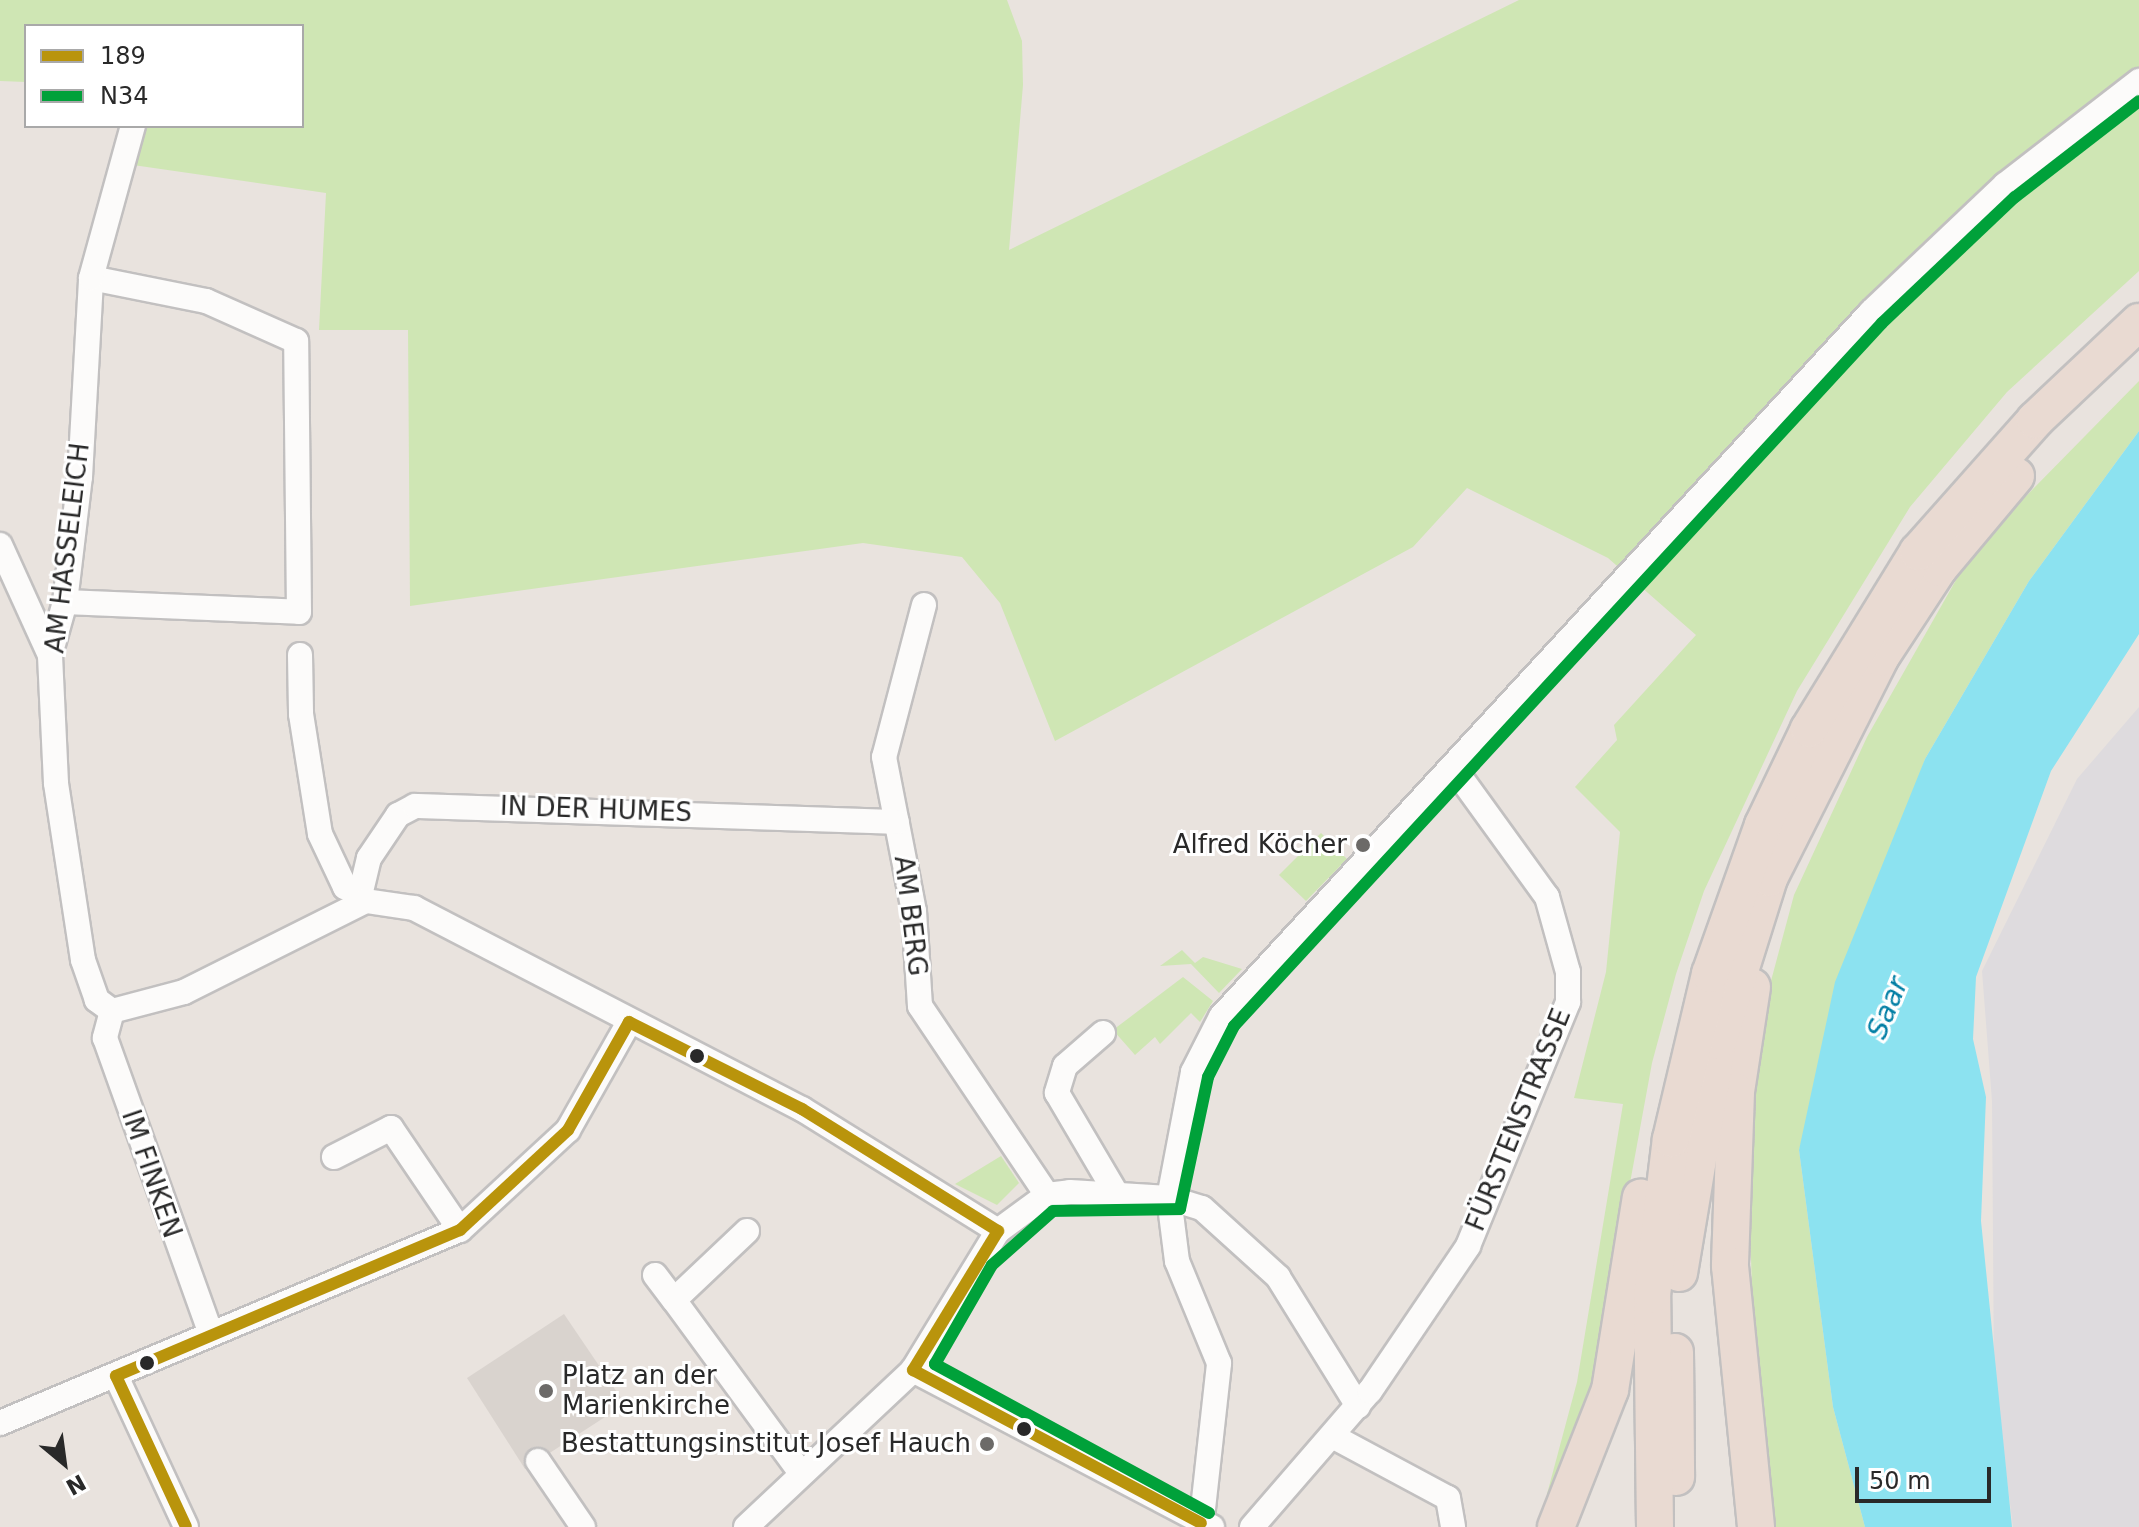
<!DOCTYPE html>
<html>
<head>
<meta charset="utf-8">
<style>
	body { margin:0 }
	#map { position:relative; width:2139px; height:1527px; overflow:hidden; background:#e9e3de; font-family:"DejaVu Sans",sans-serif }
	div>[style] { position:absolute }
	.industrial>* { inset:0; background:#dedbde }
	.green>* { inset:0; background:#cfe6b4 }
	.plaza>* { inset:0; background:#d9d3ce }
	.water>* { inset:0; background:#8ce2f0 }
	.roads { filter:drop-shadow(2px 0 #c2c0c0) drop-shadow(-2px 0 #c2c0c0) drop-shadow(0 2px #c2c0c0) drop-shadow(0 -2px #c2c0c0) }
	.minor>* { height:24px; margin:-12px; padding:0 12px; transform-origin:12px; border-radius:12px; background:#fcfbfa }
	.highway>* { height:36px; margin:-18px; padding:0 18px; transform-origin:18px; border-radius:18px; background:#e9dad2 }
	.bus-1>* { height:12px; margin:-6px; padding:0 6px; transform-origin:6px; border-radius:6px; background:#b9940c }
	.bus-2>* { height:12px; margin:-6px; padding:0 6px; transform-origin:6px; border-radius:6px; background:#00a13a }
	.dots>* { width:22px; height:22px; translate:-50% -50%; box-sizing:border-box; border:4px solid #fff; border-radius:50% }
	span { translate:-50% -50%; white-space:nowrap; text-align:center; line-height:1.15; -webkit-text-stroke:6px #fff; paint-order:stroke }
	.street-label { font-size:26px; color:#292929 }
	.poi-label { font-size:26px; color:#292929 }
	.right { translate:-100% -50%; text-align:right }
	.left { translate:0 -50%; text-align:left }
	.water-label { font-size:28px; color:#027fa5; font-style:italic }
	.legend { position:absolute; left:24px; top:24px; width:280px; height:104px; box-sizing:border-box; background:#fff; border:2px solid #a9a9a9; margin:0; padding:10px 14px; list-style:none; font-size:24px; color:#292929 }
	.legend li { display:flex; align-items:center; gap:16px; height:40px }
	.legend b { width:40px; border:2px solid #a9a9a9 }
	.north { position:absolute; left:24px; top:1423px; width:80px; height:80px; -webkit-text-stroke:6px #fff; paint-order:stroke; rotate:151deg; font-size:22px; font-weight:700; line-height:32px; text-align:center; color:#292929 }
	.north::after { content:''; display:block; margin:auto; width:28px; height:36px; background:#292929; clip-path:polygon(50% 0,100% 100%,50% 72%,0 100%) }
	.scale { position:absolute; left:1855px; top:1467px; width:136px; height:36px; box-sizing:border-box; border:4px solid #292929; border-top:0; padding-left:10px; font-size:24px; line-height:28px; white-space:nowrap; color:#292929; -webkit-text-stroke:6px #fff; paint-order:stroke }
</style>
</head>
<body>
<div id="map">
	<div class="industrial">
		<div style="clip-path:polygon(2139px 707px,2139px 1527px,2013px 1527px,1994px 1378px,1992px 1101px,1982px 971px,2077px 779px)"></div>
	</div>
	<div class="green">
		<div style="clip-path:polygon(0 0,1007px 0,1022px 41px,1023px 85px,1009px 250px,1519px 0,2139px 0,2139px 271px,2007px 392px,1910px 507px,1797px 691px,1704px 891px,1676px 974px,1652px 1063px,1593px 1385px,1554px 1496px,1547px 1494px,1577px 1382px,1623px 1104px,1574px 1098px,1606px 972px,1620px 832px,1575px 787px,1617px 740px,1614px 725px,1696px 635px,1608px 558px,1467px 488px,1413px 547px,1055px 741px,1000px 603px,962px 557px,863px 543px,410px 606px,408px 330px,319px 330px,326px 193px,133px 165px,146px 126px,302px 126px,302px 26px,26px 26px,26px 82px,0 81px)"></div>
		<div style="clip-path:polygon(2139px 381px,2139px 431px,2029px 581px,1925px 759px,1799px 1150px,1833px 1407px,1865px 1527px,1774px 1527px,1755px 1377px,1747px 1140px,1756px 1037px,1794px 895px,1867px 737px,1973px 550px)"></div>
		<div style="clip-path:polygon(1321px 833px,1347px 859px,1306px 901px,1279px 875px)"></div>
		<div style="clip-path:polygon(1182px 950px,1195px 963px,1203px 957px,1242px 969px,1219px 993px,1191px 964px,1160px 966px)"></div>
		<div style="clip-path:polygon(1183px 977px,1213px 1001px,1200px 1022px,1191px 1013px,1160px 1044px,1155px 1037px,1135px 1055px,1113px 1030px)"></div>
		<div style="clip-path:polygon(1001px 1156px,1019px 1183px,997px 1205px,955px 1184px)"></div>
	</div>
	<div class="plaza">
		<div style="clip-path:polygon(564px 1314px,625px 1404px,525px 1469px,467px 1378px)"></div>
	</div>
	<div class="water">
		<div style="clip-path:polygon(2139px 431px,2139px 634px,2051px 771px,1976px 977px,1973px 1039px,1986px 1097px,1981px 1221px,2012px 1527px,1865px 1527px,1833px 1407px,1799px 1150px,1835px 982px,1925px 759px,2029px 581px)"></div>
	</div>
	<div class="roads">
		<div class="minor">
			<div style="left:0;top:545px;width:121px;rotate:65.6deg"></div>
			<div style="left:65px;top:602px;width:234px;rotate:2.4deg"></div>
			<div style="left:299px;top:612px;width:271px;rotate:-90.6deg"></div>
			<div style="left:296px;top:341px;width:98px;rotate:-156deg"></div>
			<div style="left:206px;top:301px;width:117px;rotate:-168.7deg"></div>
			<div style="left:924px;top:605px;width:157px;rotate:104.7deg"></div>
			<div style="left:884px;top:757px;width:157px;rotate:79deg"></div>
			<div style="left:914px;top:911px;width:95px;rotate:86.4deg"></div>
			<div style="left:920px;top:1006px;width:228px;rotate:56.1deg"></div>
			<div style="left:300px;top:655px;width:59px;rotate:89deg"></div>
			<div style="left:301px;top:714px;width:121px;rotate:81deg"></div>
			<div style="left:320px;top:834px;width:59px;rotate:64.7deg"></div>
			<div style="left:345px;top:887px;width:13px;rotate:23deg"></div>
			<div style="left:358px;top:904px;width:47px;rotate:-76.6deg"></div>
			<div style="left:369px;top:858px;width:52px;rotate:-56deg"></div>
			<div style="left:398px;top:815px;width:19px;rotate:-28deg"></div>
			<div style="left:415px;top:806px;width:482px;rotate:1.9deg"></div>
			<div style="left:112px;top:1011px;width:74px;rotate:-14.8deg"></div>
			<div style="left:184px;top:992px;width:203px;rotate:-26.6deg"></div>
			<div style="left:366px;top:901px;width:49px;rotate:8.3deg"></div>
			<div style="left:414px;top:908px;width:437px;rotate:27.4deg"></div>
			<div style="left:802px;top:1109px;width:231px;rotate:31.9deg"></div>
			<div style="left:112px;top:1011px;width:19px;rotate:-144deg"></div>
			<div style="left:97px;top:1000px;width:42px;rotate:-109.3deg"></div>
			<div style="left:83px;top:960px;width:179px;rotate:-98.7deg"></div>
			<div style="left:56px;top:783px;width:128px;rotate:-92.7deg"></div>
			<div style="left:50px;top:655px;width:55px;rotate:-74.2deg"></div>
			<div style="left:65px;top:602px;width:126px;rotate:-83.2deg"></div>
			<div style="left:80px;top:477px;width:199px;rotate:-86.8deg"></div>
			<div style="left:91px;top:278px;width:158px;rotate:-74.6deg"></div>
			<div style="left:112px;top:1011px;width:28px;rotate:105deg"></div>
			<div style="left:105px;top:1038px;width:314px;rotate:70.3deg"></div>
			<div style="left:1103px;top:1033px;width:50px;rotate:139deg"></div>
			<div style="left:1065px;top:1066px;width:28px;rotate:107deg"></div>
			<div style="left:1057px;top:1093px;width:116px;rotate:59.5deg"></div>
			<div style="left:334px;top:1157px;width:64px;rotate:-27deg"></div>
			<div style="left:391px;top:1128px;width:123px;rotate:55.9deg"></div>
			<div style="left:747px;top:1231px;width:100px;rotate:136.6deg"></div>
			<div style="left:674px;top:1300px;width:215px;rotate:53.7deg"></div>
			<div style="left:655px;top:1275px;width:31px;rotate:53deg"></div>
			<div style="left:116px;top:1376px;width:166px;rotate:65.1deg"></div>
			<div style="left:0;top:1423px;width:499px;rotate:-22.8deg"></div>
			<div style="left:460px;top:1230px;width:147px;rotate:-42.8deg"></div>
			<div style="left:568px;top:1130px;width:124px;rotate:-60.5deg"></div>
			<div style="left:1334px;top:1437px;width:129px;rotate:28.2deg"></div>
			<div style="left:1448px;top:1498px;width:29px;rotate:80deg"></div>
			<div style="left:538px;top:1461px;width:80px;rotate:55.7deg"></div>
			<div style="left:746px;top:1527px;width:229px;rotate:-43.2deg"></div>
			<div style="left:1201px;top:1527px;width:165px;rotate:-83.7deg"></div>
			<div style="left:1219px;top:1363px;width:110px;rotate:-112.4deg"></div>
			<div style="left:1177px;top:1261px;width:64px;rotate:-97.2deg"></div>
			<div style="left:1169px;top:1198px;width:128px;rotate:-79.2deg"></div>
			<div style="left:1193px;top:1072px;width:62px;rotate:-63deg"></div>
			<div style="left:1221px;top:1017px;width:959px;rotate:-47.32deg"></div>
			<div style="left:1871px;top:312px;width:185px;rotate:-43.5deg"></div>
			<div style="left:2005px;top:185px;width:170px;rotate:-37.8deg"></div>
			<div style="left:1212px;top:1527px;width:338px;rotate:-152.3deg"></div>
			<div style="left:913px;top:1370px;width:163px;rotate:-58.6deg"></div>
			<div style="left:998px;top:1231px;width:61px;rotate:-36.3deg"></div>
			<div style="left:1047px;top:1195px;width:23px;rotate:-7deg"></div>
			<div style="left:1070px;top:1192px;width:99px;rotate:3.5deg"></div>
			<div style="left:1169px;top:1198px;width:34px;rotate:17deg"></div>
			<div style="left:1202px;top:1208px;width:103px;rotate:42.2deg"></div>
			<div style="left:1278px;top:1277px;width:152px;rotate:58.2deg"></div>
			<div style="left:1252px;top:1527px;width:180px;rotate:-49.1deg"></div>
			<div style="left:1370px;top:1391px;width:175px;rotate:-55.9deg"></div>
			<div style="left:1468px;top:1246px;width:264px;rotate:-67.7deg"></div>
			<div style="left:1568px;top:1002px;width:30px;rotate:-90deg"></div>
			<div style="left:1568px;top:972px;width:78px;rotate:-105.6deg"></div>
			<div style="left:1547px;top:897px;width:160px;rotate:-125.9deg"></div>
		</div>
		<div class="highway">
			<div style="left:1752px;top:987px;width:106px;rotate:98.7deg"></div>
			<div style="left:1736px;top:1092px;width:174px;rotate:92deg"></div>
			<div style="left:1730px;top:1266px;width:262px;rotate:84.3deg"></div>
			<div style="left:1679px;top:1273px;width:235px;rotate:-80.5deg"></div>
			<div style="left:1718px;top:1041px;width:171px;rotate:-72.6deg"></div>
			<div style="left:1769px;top:878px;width:246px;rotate:-63.2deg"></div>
			<div style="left:1880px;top:658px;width:108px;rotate:-56.8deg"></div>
			<div style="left:1939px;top:568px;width:120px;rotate:-50.1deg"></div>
			<div style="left:1675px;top:1352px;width:125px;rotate:89.5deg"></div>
			<div style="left:1556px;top:1527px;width:147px;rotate:-68.5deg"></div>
			<div style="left:1610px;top:1390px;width:195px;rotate:-80.9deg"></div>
			<div style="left:1655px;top:1527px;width:232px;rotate:-90.7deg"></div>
			<div style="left:1652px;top:1295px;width:157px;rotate:-83.1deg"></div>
			<div style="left:1671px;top:1139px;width:170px;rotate:-76.7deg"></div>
			<div style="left:1710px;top:974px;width:158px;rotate:-70.4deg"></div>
			<div style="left:1763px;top:825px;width:106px;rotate:-64.4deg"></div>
			<div style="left:1809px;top:729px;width:208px;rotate:-58.4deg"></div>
			<div style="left:1918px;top:552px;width:176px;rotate:-48.4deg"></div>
			<div style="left:2035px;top:420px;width:143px;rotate:-43.3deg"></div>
		</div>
	</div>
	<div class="bus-1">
		<div style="left:629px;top:1022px;width:194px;rotate:26.7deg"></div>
		<div style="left:802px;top:1109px;width:231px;rotate:31.9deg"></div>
		<div style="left:998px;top:1231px;width:163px;rotate:121.4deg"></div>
		<div style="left:913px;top:1370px;width:326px;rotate:28deg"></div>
		<div style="left:116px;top:1376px;width:374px;rotate:-23deg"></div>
		<div style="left:460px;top:1230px;width:147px;rotate:-42.8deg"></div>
		<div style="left:568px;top:1130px;width:124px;rotate:-60.5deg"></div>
		<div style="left:116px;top:1376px;width:166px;rotate:65.1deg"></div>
	</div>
	<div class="bus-2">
		<div style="left:1209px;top:1513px;width:312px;rotate:-151.5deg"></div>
		<div style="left:935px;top:1364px;width:114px;rotate:-60.1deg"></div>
		<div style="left:992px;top:1265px;width:81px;rotate:-41.5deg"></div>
		<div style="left:1053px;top:1211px;width:127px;rotate:-0.9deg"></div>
		<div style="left:1180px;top:1209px;width:135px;rotate:-78deg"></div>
		<div style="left:1208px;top:1077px;width:57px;rotate:-63deg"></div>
		<div style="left:1234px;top:1026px;width:956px;rotate:-47.33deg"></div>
		<div style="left:1882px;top:323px;width:183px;rotate:-43.5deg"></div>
		<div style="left:2015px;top:197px;width:157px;rotate:-37.7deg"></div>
	</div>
	<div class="dots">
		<div style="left:1363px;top:845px;background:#6c6a68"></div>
		<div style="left:697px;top:1056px;background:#292929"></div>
		<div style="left:147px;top:1363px;background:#292929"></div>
		<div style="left:546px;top:1391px;background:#6c6a68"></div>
		<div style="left:1024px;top:1429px;background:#292929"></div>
		<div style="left:987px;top:1444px;background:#6c6a68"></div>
	</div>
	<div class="street-label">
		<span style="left:68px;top:548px;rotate:-83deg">AM HASSELEICH</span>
		<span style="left:596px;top:810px;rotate:2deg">IN DER HUMES</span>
		<span style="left:910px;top:916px;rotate:83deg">AM BERG</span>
		<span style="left:1519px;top:1120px;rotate:-68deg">FÜRSTENSTRASSE</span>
		<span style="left:151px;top:1174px;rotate:71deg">IM FINKEN</span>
	</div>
	<div class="poi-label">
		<span class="right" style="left:1347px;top:845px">Alfred Köcher</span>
		<span class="left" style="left:562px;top:1391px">Platz an der<br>Marienkirche</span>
		<span class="right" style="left:971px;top:1444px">Bestattungsinstitut Josef Hauch</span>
	</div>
	<div class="water-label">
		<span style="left:1888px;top:1008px;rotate:-68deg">Saar</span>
	</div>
	<ul class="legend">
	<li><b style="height:10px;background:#b9940c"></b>189</li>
	<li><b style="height:10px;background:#00a13a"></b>N34</li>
	</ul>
	<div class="north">N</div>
	<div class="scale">50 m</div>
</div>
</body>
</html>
